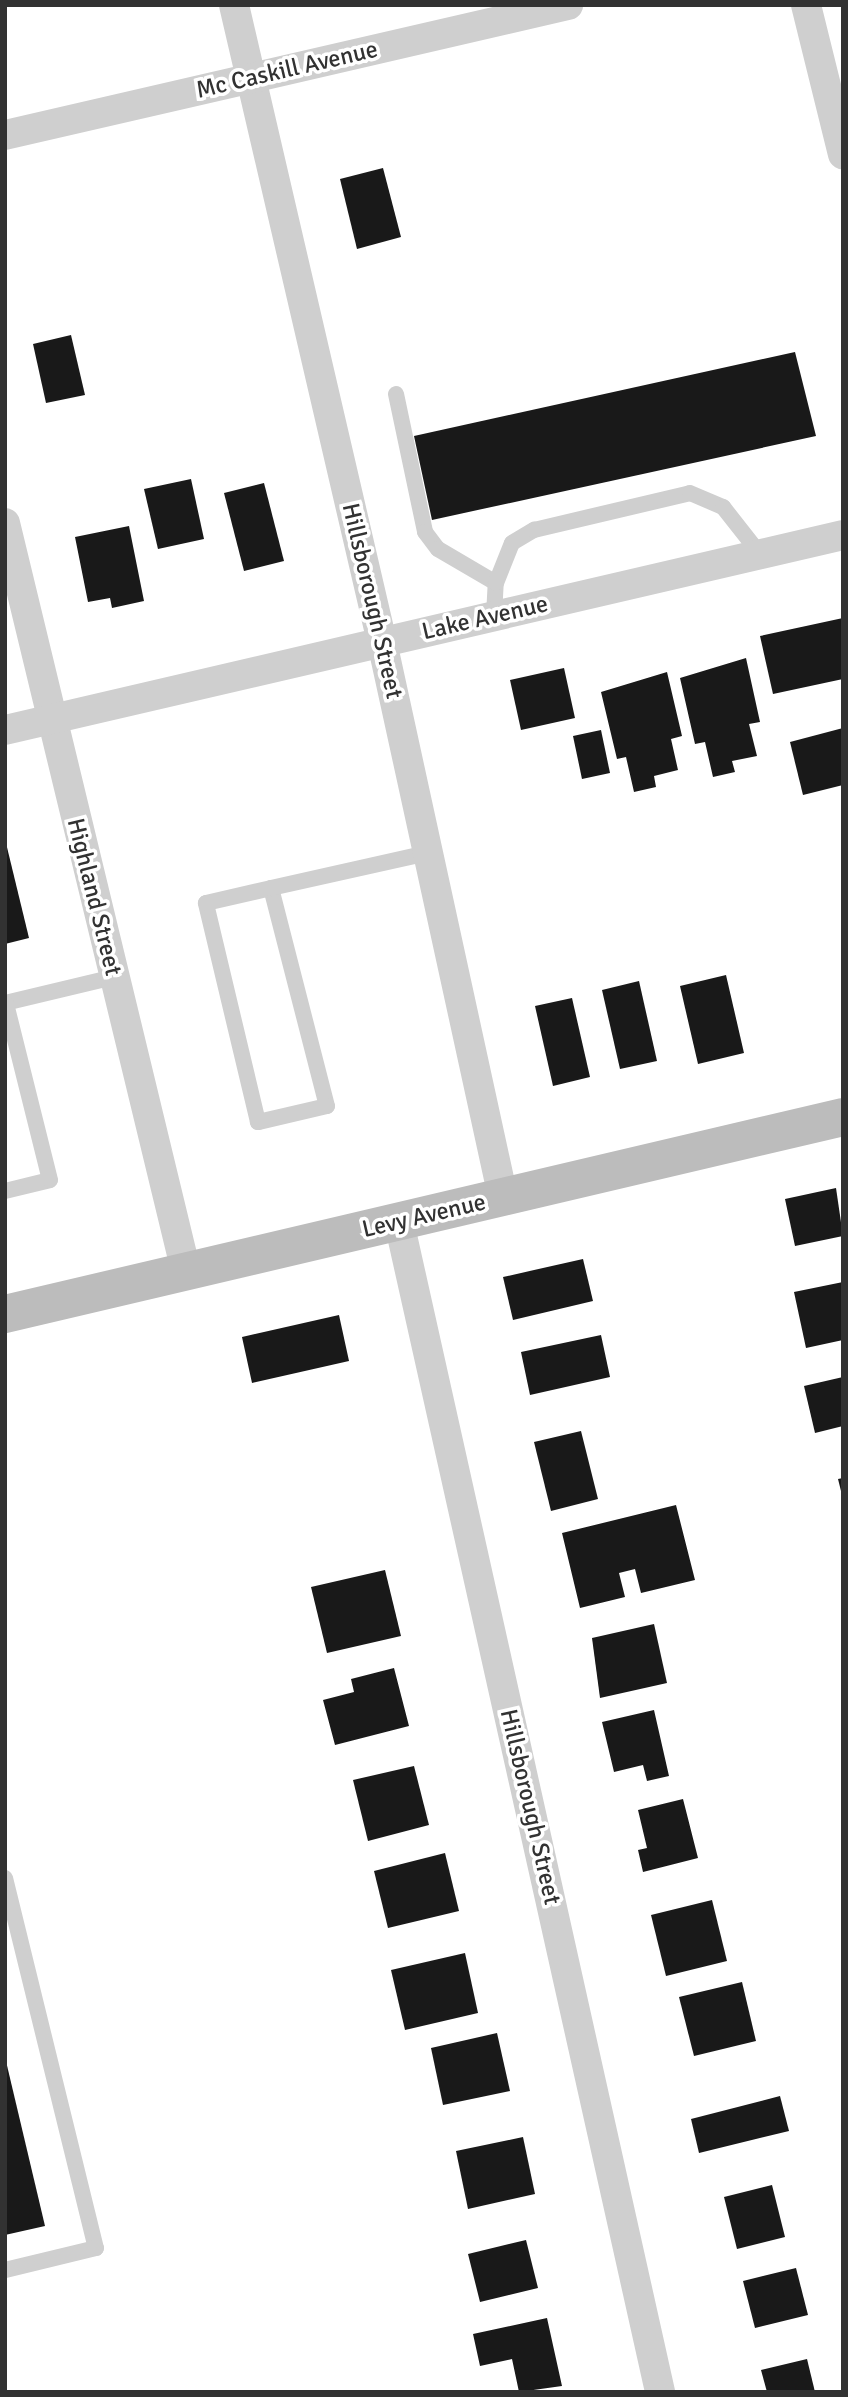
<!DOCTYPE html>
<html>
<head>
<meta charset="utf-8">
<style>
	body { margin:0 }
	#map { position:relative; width:848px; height:2397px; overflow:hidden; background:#fff; font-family:Signika,sans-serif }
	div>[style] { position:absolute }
	.building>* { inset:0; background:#191919 }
	.lane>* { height:16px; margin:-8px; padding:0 8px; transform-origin:8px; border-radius:8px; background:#cfcfcf }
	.street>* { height:30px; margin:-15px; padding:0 15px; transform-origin:15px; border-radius:15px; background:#cfcfcf }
	.secondary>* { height:38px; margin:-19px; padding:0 19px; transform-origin:19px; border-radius:19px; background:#bcbcbc }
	span { translate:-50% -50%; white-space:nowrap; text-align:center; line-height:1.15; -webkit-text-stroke:7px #fff; paint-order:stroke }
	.street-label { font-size:24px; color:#323232 }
	.frame { position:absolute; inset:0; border:7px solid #323232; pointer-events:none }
</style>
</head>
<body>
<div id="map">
	<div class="building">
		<div style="clip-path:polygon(383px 168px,401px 237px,357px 249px,340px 179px)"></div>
		<div style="clip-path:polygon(71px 335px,85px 395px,46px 403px,33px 344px)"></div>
		<div style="clip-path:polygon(795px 352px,816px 436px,432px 520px,414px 436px)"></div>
		<div style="clip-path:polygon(191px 479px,204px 539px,158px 549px,144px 489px)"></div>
		<div style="clip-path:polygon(264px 483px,284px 561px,244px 571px,224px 493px)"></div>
		<div style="clip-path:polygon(129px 526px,144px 601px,112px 608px,110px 598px,88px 602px,75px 537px)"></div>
		<div style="clip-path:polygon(843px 618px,843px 679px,773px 694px,760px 636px)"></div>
		<div style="clip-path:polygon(746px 658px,760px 722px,749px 724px,757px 756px,732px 761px,735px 772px,713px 777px,705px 742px,695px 744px,680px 678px)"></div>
		<div style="clip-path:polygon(564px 668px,575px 718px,521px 730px,510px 680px)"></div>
		<div style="clip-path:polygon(667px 672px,682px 736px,671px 739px,678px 770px,654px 776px,656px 787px,634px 792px,626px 757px,617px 759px,601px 692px)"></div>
		<div style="clip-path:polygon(843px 728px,843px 785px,803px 795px,790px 742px)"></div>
		<div style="clip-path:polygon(601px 730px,610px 773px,582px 779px,573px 736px)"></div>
		<div style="clip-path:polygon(5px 839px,29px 938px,5px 944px)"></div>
		<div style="clip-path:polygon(726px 975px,744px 1053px,698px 1064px,680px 986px)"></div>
		<div style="clip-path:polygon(639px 981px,657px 1061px,620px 1069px,602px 990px)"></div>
		<div style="clip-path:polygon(572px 998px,590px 1077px,553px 1086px,535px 1006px)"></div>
		<div style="clip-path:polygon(836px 1188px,843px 1236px,795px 1246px,785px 1199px)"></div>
		<div style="clip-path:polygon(583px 1259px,593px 1301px,513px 1320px,503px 1277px)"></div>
		<div style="clip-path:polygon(843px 1282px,843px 1340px,806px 1348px,794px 1292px)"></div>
		<div style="clip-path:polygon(339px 1315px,349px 1361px,252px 1383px,242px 1337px)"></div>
		<div style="clip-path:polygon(601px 1335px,610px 1377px,530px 1395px,521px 1352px)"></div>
		<div style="clip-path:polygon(843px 1377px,843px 1426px,815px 1433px,804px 1386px)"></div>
		<div style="clip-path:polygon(581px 1431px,598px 1499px,551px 1511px,534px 1442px)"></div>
		<div style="clip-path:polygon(843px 1478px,843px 1495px,842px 1495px,838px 1479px)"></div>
		<div style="clip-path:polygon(676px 1505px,695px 1580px,641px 1593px,635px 1569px,619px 1573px,625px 1597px,580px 1608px,562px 1533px)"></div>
		<div style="clip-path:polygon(385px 1570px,401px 1636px,327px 1653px,311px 1587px)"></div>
		<div style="clip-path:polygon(654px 1624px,667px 1683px,600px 1698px,592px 1638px)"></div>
		<div style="clip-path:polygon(394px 1668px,409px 1726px,335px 1745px,323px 1700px,354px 1692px,351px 1679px)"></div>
		<div style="clip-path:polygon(654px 1710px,669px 1776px,647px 1781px,643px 1765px,614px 1772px,602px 1722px)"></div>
		<div style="clip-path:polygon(414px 1766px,429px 1825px,368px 1841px,353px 1780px)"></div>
		<div style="clip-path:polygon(683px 1799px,698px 1858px,643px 1872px,638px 1850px,647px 1848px,638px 1810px)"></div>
		<div style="clip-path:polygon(445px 1853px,459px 1911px,388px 1928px,374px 1871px)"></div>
		<div style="clip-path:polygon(712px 1900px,727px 1961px,666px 1976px,651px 1915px)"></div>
		<div style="clip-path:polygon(465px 1953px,478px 2013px,405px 2030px,391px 1970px)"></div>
		<div style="clip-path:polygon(742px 1982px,756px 2041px,694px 2056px,679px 1997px)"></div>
		<div style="clip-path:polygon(497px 2033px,510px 2091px,443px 2105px,431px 2048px)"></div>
		<div style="clip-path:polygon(5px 2057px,45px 2226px,5px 2235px)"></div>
		<div style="clip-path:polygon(780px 2096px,789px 2131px,699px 2153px,691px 2119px)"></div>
		<div style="clip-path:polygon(523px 2137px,535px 2194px,468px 2209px,456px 2151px)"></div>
		<div style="clip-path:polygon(772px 2185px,785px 2237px,737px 2249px,724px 2197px)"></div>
		<div style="clip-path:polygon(526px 2240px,538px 2288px,480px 2302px,468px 2254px)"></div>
		<div style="clip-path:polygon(796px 2268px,808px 2315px,755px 2328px,743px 2281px)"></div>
		<div style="clip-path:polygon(547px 2318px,562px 2386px,519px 2392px,512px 2359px,480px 2366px,473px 2334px)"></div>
		<div style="clip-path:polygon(807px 2359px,815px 2392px,767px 2392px,761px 2370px)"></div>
	</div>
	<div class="lane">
		<div style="left:396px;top:394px;width:141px;rotate:78.1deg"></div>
		<div style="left:425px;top:532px;width:21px;rotate:53deg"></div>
		<div style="left:438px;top:549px;width:67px;rotate:30.4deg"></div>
		<div style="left:494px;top:616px;width:33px;rotate:-87deg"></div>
		<div style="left:496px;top:583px;width:43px;rotate:-68.2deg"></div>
		<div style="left:512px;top:543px;width:26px;rotate:-31deg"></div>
		<div style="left:534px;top:530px;width:160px;rotate:-13.3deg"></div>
		<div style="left:690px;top:493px;width:36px;rotate:23deg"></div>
		<div style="left:723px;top:507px;width:60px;rotate:51.8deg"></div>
		<div style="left:271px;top:888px;width:225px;rotate:75.6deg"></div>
		<div style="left:327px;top:1106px;width:71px;rotate:166.9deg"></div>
		<div style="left:258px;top:1122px;width:225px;rotate:-103.4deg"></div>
		<div style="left:206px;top:903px;width:67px;rotate:-13deg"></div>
		<div style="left:271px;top:888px;width:161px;rotate:-12.6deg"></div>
		<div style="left:5px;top:1003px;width:112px;rotate:-13.4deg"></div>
		<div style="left:5px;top:1191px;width:46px;rotate:-13.7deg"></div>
		<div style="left:50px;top:1180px;width:182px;rotate:-104deg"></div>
		<div style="left:5px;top:1878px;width:381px;rotate:76.2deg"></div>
		<div style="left:96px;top:2248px;width:94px;rotate:166.4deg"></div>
	</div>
	<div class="street">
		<div style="left:234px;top:5px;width:654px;rotate:76.92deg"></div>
		<div style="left:382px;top:642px;width:568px;rotate:77.7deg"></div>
		<div style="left:806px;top:5px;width:154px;rotate:76.1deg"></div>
		<div style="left:5px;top:135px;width:578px;rotate:-13deg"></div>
		<div style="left:5px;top:523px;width:770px;rotate:76.4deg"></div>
		<div style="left:5px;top:730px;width:860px;rotate:-13.1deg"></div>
		<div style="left:399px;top:1222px;width:1199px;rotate:77.42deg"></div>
	</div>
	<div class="secondary">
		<div style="left:5px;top:1314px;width:861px;rotate:-13.23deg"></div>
	</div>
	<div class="street-label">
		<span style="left:287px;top:70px;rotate:-13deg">Mc Caskill Avenue</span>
		<span style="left:372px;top:601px;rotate:77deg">Hillsborough Street</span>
		<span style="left:485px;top:618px;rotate:-13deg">Lake Avenue</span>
		<span style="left:94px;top:897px;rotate:76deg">Highland Street</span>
		<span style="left:424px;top:1216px;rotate:-13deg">Levy Avenue</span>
		<span style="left:530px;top:1807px;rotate:77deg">Hillsborough Street</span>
	</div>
	<div class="frame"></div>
</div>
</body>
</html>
